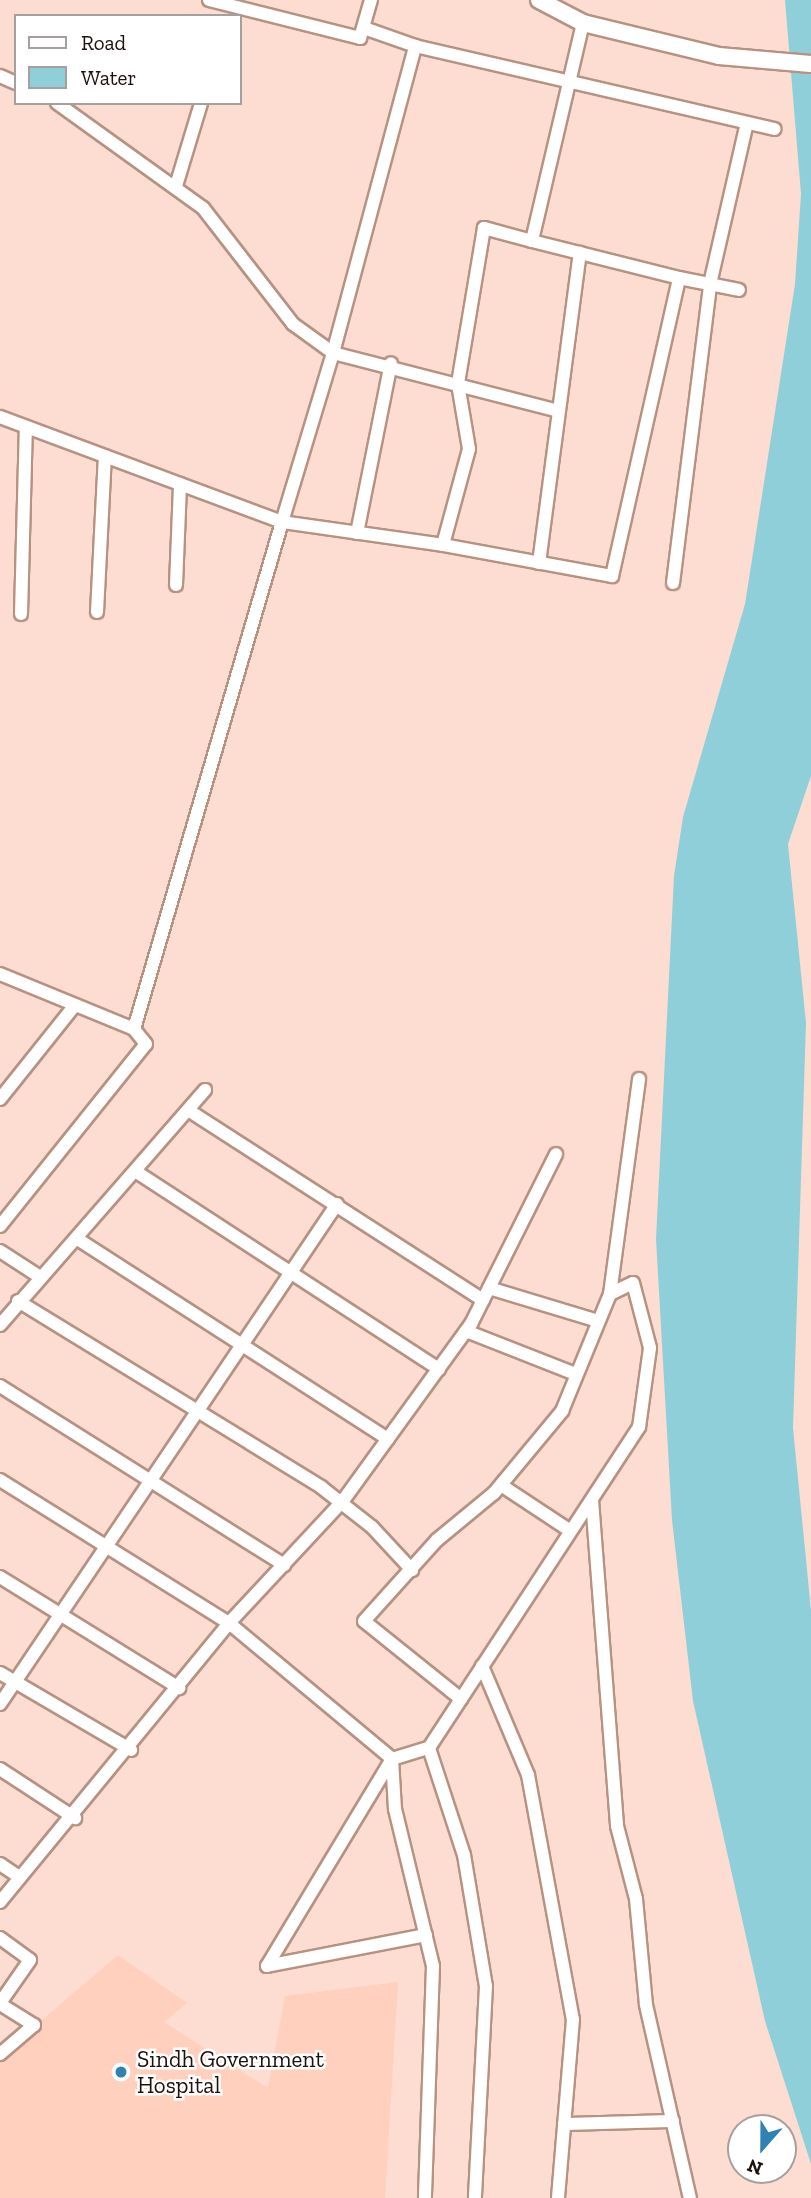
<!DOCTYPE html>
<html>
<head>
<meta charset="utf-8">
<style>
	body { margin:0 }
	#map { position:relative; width:811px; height:2198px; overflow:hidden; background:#fdddd1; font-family:"Zilla Slab",serif }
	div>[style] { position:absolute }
	.built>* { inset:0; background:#ffd0bd }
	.water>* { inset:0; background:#8fcfd9 }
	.roads { filter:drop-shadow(2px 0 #b69283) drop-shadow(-2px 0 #b69283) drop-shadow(0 2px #b69283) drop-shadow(0 -2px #b69283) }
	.minor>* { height:12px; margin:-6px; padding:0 6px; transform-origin:6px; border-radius:6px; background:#fff }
	.tertiary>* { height:16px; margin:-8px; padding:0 8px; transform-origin:8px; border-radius:8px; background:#fff }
	.dots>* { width:19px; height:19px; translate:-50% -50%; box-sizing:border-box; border:4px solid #fff; border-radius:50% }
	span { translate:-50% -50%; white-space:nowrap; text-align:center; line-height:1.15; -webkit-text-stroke:5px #fff; paint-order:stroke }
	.poi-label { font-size:23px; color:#1f120d }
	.left { translate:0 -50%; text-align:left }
	.legend { position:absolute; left:14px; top:14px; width:228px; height:91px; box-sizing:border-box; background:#fff; border:2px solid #a5a09e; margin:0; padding:9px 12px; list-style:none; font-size:21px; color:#1f120d }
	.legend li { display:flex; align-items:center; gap:14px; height:35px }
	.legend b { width:35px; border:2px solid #a5a09e }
	.north { position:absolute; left:727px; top:2114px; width:70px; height:70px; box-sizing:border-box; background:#fff; border:2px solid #a5a09e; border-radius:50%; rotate:201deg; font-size:19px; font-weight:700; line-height:28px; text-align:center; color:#1f120d }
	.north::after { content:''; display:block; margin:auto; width:24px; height:32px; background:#2f83b3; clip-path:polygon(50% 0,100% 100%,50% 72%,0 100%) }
</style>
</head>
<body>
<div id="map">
	<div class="built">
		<div style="clip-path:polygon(118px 1955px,187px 2003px,164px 2022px,268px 2088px,285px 1996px,398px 1982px,385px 2198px,0 2198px,0 2056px)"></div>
	</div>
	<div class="water">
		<div style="clip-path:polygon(785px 0,811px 0,811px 776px,788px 844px,806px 1023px,793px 1428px,811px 1610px,811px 2164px,765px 2021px,693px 1701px,672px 1520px,656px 1239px,674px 876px,683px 817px,745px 604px,795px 284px,801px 194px)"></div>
	</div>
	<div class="roads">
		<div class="minor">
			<div style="left:209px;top:0;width:156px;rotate:14.1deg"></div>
			<div style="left:360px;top:38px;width:40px;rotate:-74deg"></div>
			<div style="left:583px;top:23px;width:224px;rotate:103.2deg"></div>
			<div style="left:532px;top:241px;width:50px;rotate:-164.8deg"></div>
			<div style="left:484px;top:228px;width:158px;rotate:99.5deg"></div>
			<div style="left:458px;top:384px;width:66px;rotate:80.4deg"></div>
			<div style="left:469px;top:449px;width:99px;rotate:105.2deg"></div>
			<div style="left:443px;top:545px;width:172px;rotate:10.4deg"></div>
			<div style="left:612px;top:576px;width:305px;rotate:-77.3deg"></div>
			<div style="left:679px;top:278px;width:61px;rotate:11.3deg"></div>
			<div style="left:364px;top:28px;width:54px;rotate:19.4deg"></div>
			<div style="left:0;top:76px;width:17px;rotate:24deg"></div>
			<div style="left:57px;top:103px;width:180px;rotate:35.7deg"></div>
			<div style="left:203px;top:208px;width:147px;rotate:52.2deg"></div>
			<div style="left:293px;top:324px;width:49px;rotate:35.9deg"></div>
			<div style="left:333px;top:353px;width:318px;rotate:-75deg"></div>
			<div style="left:415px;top:46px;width:369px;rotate:13deg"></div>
			<div style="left:176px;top:186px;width:87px;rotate:-73.2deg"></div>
			<div style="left:532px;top:241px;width:152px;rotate:14.1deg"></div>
			<div style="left:0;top:417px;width:301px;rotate:20.4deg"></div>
			<div style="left:282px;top:522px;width:177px;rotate:-73.2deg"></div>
			<div style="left:333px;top:353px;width:229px;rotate:14.4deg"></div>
			<div style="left:357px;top:533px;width:173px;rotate:-78.7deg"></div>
			<div style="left:539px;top:563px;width:313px;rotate:-82.5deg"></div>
			<div style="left:673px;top:583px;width:301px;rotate:-82.9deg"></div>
			<div style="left:710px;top:284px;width:165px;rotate:-77.1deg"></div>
			<div style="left:176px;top:585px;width:101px;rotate:-87.7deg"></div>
			<div style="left:97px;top:612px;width:156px;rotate:-87.1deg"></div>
			<div style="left:21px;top:614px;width:187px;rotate:-88.5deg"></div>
			<div style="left:0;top:974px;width:145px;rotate:22.3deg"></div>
			<div style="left:134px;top:1029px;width:528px;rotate:-73.73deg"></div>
			<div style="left:282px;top:522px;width:163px;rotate:8.1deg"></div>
			<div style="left:0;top:1099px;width:120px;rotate:-51.4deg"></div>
			<div style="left:188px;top:1110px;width:351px;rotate:32.8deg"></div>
			<div style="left:135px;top:1171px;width:363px;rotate:33.1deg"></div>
			<div style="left:0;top:1226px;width:233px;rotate:-51.3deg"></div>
			<div style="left:146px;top:1044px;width:19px;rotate:-129deg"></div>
			<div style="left:76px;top:1238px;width:371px;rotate:32.8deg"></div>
			<div style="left:0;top:1251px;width:48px;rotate:33deg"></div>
			<div style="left:489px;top:1288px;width:114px;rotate:16.8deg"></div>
			<div style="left:610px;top:1294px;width:217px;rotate:-82.3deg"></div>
			<div style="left:18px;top:1301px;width:356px;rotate:31.5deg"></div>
			<div style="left:321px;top:1487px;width:65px;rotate:38.1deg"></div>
			<div style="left:372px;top:1527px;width:59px;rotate:47.1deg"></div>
			<div style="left:0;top:1325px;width:312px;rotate:-48.9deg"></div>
			<div style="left:466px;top:1331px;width:118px;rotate:21.4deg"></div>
			<div style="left:0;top:1386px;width:336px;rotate:32.2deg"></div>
			<div style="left:0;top:1480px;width:270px;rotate:32deg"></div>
			<div style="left:229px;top:1623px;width:212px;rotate:39.8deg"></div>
			<div style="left:392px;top:1759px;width:50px;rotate:86.6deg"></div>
			<div style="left:395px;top:1809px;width:162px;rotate:76.4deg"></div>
			<div style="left:433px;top:1966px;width:232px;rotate:92deg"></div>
			<div style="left:501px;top:1485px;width:82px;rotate:33.5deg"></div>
			<div style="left:592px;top:1500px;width:327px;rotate:85.6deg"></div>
			<div style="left:617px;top:1826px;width:75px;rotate:75.4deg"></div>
			<div style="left:636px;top:1899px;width:106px;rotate:84.6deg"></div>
			<div style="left:646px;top:2005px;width:198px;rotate:77.2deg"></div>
			<div style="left:0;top:1577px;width:211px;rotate:31.8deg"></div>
			<div style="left:482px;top:1666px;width:118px;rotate:67.1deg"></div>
			<div style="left:528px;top:1775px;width:248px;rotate:79.6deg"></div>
			<div style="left:573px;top:2019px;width:180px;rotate:94.8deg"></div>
			<div style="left:0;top:1673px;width:152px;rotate:30.4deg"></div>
			<div style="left:461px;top:1699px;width:124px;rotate:-141.2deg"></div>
			<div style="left:364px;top:1621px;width:109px;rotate:-48deg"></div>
			<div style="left:437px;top:1540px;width:74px;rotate:-39.5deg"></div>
			<div style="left:494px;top:1493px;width:107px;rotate:-50.3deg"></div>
			<div style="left:562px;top:1411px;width:126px;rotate:-67.7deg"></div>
			<div style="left:610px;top:1294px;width:25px;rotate:-26deg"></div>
			<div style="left:633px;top:1283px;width:67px;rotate:75.3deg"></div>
			<div style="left:650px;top:1348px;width:80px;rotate:97.9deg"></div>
			<div style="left:639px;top:1427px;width:384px;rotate:123.2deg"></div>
			<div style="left:429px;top:1748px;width:113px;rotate:71.9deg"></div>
			<div style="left:464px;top:1855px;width:133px;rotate:80.5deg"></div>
			<div style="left:486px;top:1986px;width:212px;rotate:93deg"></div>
			<div style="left:0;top:1704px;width:603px;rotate:-56.02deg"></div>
			<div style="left:0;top:1769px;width:90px;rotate:33.2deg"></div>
			<div style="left:0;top:1864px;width:23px;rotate:34deg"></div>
			<div style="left:0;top:1902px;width:361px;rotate:-50.6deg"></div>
			<div style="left:229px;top:1623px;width:166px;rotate:-47deg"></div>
			<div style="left:342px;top:1502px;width:220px;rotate:-54.1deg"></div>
			<div style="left:471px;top:1324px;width:190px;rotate:-63.4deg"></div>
			<div style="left:426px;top:1935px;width:162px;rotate:169deg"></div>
			<div style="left:267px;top:1966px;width:242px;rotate:-58.9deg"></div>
			<div style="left:392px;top:1759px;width:39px;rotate:-17deg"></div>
			<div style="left:0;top:1938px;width:37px;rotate:36deg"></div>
			<div style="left:30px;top:1960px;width:52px;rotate:124.9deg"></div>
			<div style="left:0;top:2004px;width:40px;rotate:32deg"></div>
			<div style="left:34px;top:2025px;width:45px;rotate:139.5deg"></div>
			<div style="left:564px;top:2124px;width:109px;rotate:-1.6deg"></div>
		</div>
		<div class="tertiary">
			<div style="left:539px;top:0;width:50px;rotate:27.6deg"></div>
			<div style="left:583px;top:23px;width:140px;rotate:13.6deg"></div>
			<div style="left:719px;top:56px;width:92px;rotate:5deg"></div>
		</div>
	</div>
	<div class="dots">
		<div style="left:121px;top:2072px;background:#2f83b3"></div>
	</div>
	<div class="poi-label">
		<span class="left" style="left:137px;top:2072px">Sindh Government<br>Hospital</span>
	</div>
	<ul class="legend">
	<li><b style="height:9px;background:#fff"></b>Road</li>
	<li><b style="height:19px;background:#8fcfd9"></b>Water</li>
	</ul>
	<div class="north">N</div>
</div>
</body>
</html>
